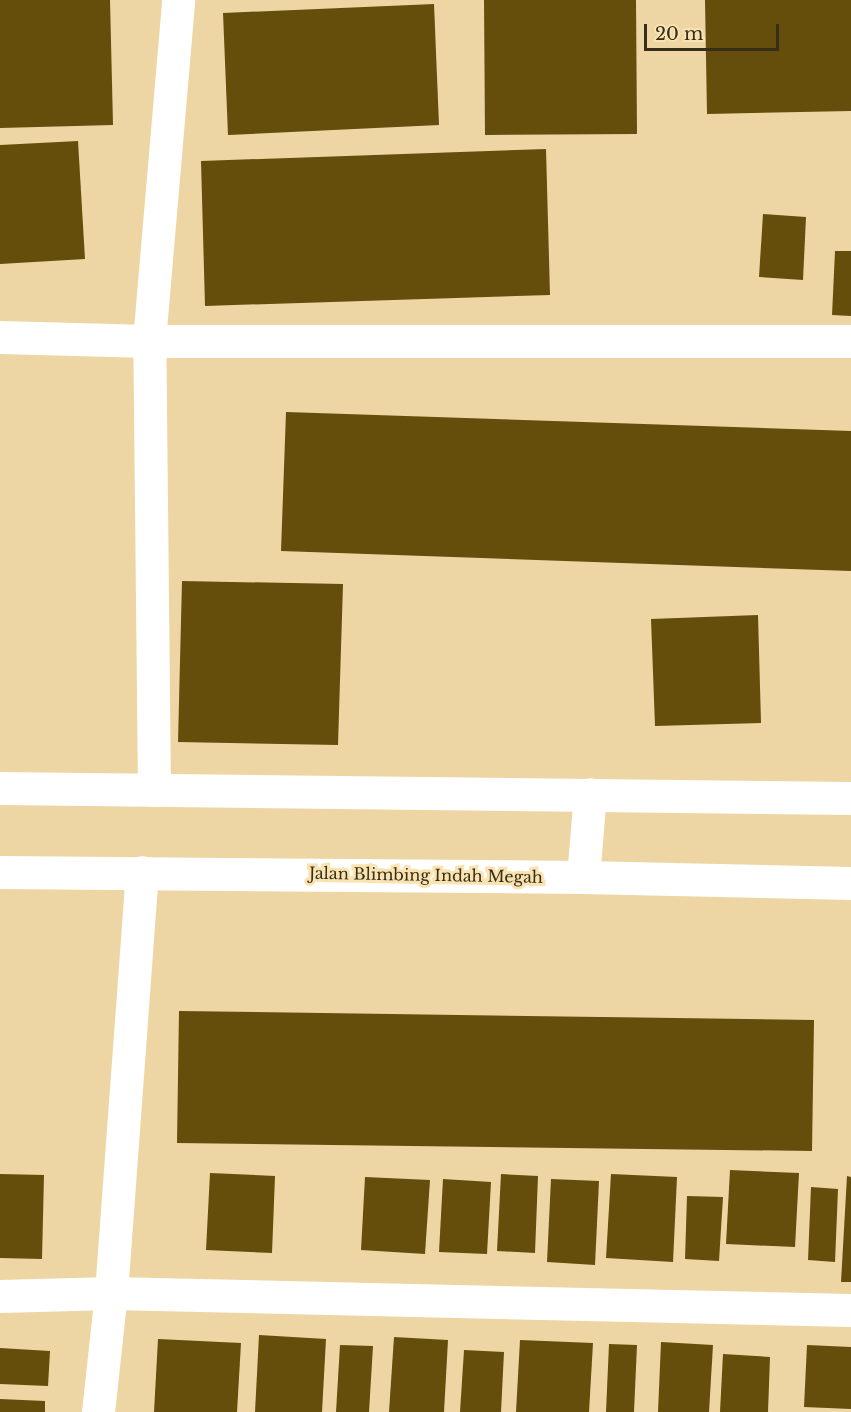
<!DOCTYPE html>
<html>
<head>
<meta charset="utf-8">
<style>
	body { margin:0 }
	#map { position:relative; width:851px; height:1412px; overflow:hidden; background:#edd6a3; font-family:"Libre Baskerville",serif }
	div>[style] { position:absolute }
	.building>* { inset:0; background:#654d0c }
	.minor>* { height:33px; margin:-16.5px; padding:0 16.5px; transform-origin:16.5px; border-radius:16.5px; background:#fff }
	.tertiary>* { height:33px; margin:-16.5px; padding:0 16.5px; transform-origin:16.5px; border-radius:16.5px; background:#fff }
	span { translate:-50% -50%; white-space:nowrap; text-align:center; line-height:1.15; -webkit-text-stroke:6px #fae3b0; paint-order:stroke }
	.street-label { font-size:16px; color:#372e1a }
	.scale { position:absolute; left:644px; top:24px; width:135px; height:27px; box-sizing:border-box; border:3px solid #372e1a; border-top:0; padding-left:8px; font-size:18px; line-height:21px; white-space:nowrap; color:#372e1a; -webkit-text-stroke:4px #fae3b0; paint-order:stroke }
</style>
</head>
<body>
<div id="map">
	<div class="building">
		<div style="clip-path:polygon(0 0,110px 0,113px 125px,0 128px)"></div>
		<div style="clip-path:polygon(484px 0,636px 0,637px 134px,485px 135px)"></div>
		<div style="clip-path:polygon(705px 0,851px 0,851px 111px,707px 114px)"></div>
		<div style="clip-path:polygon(434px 4px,439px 125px,228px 135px,223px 13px)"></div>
		<div style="clip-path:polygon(78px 141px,85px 259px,0 264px,0 145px)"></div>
		<div style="clip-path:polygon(546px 149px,550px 295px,205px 306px,201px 161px)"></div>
		<div style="clip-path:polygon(763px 214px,806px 217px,803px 280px,759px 277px)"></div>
		<div style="clip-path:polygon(835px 251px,851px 251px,851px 316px,832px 315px)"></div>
		<div style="clip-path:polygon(286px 412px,851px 431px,851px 571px,281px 551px)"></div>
		<div style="clip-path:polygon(182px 581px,343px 584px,338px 745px,178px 742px)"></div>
		<div style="clip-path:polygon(758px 615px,761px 723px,655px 726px,651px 619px)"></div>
		<div style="clip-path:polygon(179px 1011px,814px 1020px,812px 1151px,177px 1143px)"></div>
		<div style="clip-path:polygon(730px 1170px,799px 1173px,795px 1247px,726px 1244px)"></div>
		<div style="clip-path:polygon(210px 1173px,275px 1176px,272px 1253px,206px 1250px)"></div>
		<div style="clip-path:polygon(0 1174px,44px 1175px,42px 1259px,0 1258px)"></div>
		<div style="clip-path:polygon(501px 1174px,538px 1176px,535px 1253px,497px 1251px)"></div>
		<div style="clip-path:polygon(611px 1174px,677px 1177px,673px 1262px,606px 1258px)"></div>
		<div style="clip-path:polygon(847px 1176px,851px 1177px,851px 1282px,841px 1282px)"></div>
		<div style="clip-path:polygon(365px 1177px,430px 1180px,425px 1254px,361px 1250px)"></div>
		<div style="clip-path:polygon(443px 1179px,491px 1182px,487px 1254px,439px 1252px)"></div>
		<div style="clip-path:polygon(551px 1179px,599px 1181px,595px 1265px,547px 1262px)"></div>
		<div style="clip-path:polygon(811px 1187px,838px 1189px,835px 1262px,808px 1260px)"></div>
		<div style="clip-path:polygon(687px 1196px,723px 1197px,719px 1261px,685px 1259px)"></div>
		<div style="clip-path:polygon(259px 1335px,326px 1339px,322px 1412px,255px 1412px)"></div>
		<div style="clip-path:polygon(394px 1337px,448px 1340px,444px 1412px,389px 1412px)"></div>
		<div style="clip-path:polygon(158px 1339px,241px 1343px,237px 1412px,154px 1412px)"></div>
		<div style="clip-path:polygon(520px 1340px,593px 1343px,589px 1412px,516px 1412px)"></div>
		<div style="clip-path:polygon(661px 1342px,713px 1345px,709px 1412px,658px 1412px)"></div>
		<div style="clip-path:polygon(609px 1344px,637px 1345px,634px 1412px,606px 1412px)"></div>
		<div style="clip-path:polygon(340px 1345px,373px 1346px,369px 1412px,336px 1412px)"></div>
		<div style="clip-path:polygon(807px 1345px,851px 1347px,851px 1409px,804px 1407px)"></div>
		<div style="clip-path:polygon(0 1348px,50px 1351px,48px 1386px,0 1384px)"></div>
		<div style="clip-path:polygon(464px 1350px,504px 1352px,501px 1412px,460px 1412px)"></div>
		<div style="clip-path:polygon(723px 1354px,770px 1357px,768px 1412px,720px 1412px)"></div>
		<div style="clip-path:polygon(0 1399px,45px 1401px,45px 1412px,0 1412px)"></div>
	</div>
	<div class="minor">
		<div style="left:0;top:337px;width:149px;rotate:1.5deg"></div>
		<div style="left:149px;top:341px;width:702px"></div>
		<div style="left:154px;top:790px;width:449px;rotate:-90.6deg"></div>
		<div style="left:149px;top:341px;width:342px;rotate:-85.1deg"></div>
		<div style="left:0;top:1296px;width:111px;rotate:-1.5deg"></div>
		<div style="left:111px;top:1293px;width:740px;rotate:1.32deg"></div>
		<div style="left:98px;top:1412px;width:120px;rotate:-83.8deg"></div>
		<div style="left:111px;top:1293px;width:422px;rotate:-85.8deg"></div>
	</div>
	<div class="tertiary">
		<div style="left:0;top:788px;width:851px;rotate:0.67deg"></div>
		<div style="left:0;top:872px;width:583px;rotate:0.49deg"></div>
		<div style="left:583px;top:877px;width:268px;rotate:1.3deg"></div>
		<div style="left:583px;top:877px;width:83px;rotate:-85.2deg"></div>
	</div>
	<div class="street-label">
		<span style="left:426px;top:875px;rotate:1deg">Jalan Blimbing Indah Megah</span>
	</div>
	<div class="scale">20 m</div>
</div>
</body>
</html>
